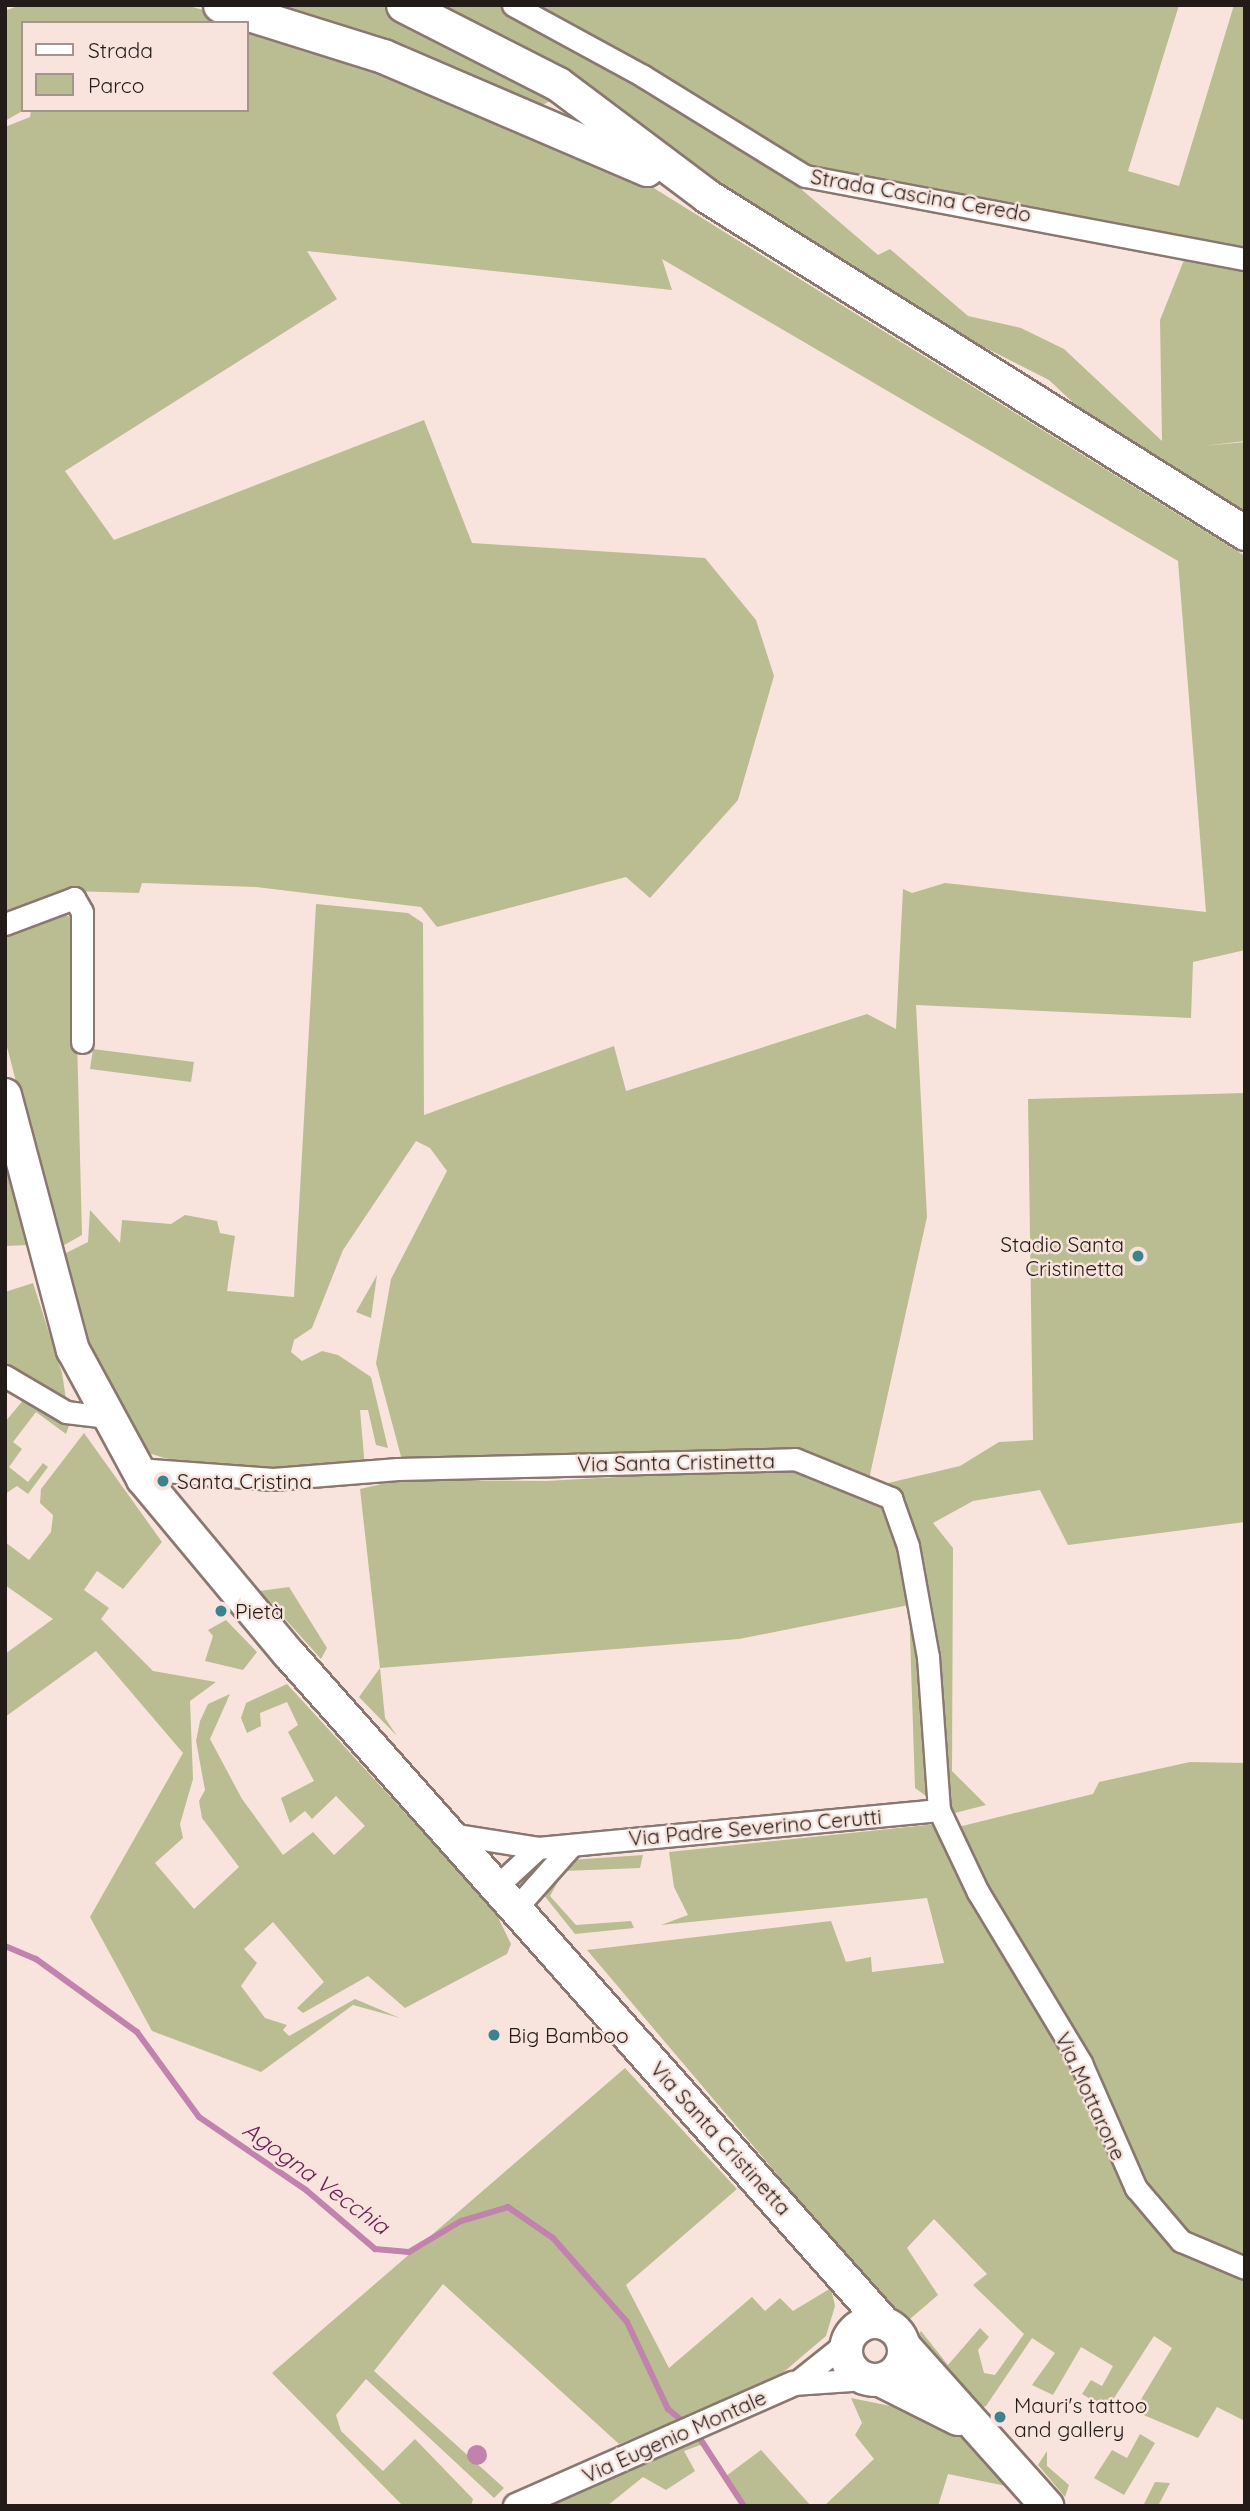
<!DOCTYPE html>
<html>
<head>
<meta charset="utf-8">
<style>
	body { margin:0 }
	#map { position:relative; width:1250px; height:2511px; overflow:hidden; background:#f8e4dc; font-family:Quicksand,sans-serif }
	div>[style] { position:absolute }
	.green>* { inset:0; background:#babd91 }
	.water>* { inset:0; background:#c182ae }
	.round { border-radius:50% }
	.stream>* { height:6px; margin:-3px; padding:0 3px; transform-origin:3px; border-radius:3px; background:#c182ae }
	.roads { filter:drop-shadow(2px 0 #8a7870) drop-shadow(-2px 0 #8a7870) drop-shadow(0 2px #8a7870) drop-shadow(0 -2px #8a7870) }
	.minor>* { height:21px; margin:-10.5px; padding:0 10.5px; transform-origin:10.5px; border-radius:10.5px; background:#fff }
	.tertiary>* { height:24px; margin:-12px; padding:0 12px; transform-origin:12px; border-radius:12px; background:#fff }
	.primary>* { height:32px; margin:-16px; padding:0 16px; transform-origin:16px; border-radius:16px; background:#fff }
	.primary>.ring { margin:-16px; padding:0; box-sizing:content-box; background:none; border:32px solid #fff; border-radius:50% }
	.trunk>* { height:33px; margin:-16.5px; padding:0 16.5px; transform-origin:16.5px; border-radius:16.5px; background:#fff }
	.dots>* { width:19px; height:19px; translate:-50% -50%; box-sizing:border-box; border:4px solid #f8e4dc; border-radius:50% }
	span { translate:-50% -50%; white-space:nowrap; text-align:center; line-height:1.15; -webkit-text-stroke:5px #f8e4dc; paint-order:stroke }
	.street-label { font-size:21px; color:#221b18 }
	.poi-label { font-size:21px; color:#221b18 }
	.right { translate:-100% -50%; text-align:right }
	.left { translate:0 -50%; text-align:left }
	.water-label { font-size:23px; color:#6b1f59; font-style:italic }
	.frame { position:absolute; inset:0; border:7px solid #221b18; pointer-events:none }
	.legend { position:absolute; left:21px; top:21px; width:228px; height:91px; box-sizing:border-box; background:#f8e4dc; border:2px solid #a2948e; margin:0; padding:9px 12px; list-style:none; font-size:21px; color:#221b18 }
	.legend li { display:flex; align-items:center; gap:14px; height:35px }
	.legend b { width:35px; border:2px solid #a2948e }
</style>
</head>
<body>
<div id="map">
	<div class="green">
		<div style="clip-path:polygon(20px 5px,185px 5px,299px 36px,620px 167px,1245px 556px,1245px 950px,1193px 962px,1191px 1018px,916px 1005px,927px 1217px,867px 1488px,960px 1466px,999px 1442px,1033px 1440px,1028px 1099px,1245px 1093px,1245px 1522px,1068px 1545px,1040px 1490px,973px 1501px,933px 1523px,953px 1548px,952px 1771px,986px 1805px,951px 1814px,915px 1788px,909px 1605px,739px 1639px,380px 1668px,385px 1718px,397px 1736px,359px 1697px,380px 1668px,360px 1489px,399px 1480px,546px 1481px,831px 1465px,403px 1464px,376px 1363px,391px 1279px,447px 1171px,430px 1148px,416px 1141px,343px 1250px,312px 1328px,294px 1340px,291px 1352px,302px 1361px,322px 1351px,338px 1355px,371px 1377px,388px 1448px,376px 1445px,368px 1410px,360px 1410px,365px 1468px,288px 1473px,181px 1463px,145px 1452px,120px 1413px,81px 1325px,62px 1255px,88px 1242px,90px 1210px,120px 1243px,122px 1220px,171px 1224px,185px 1215px,217px 1221px,220px 1233px,235px 1236px,227px 1291px,294px 1297px,316px 904px,408px 913px,423px 923px,424px 1115px,614px 1046px,626px 1091px,867px 1014px,896px 1029px,903px 889px,912px 893px,945px 883px,1206px 912px,1178px 561px,662px 259px,672px 290px,307px 251px,337px 299px,65px 471px,114px 540px,424px 420px,472px 543px,705px 558px,756px 620px,774px 676px,738px 800px,650px 898px,626px 877px,437px 927px,421px 907px,256px 887px,142px 883px,139px 893px,69px 891px,5px 917px,5px 127px,30px 117px,31px 110px,247px 110px,247px 23px,23px 23px,24px 110px,5px 121px,5px 11px)"></div>
		<div style="clip-path:polygon(233px 5px,392px 5px,543px 88px,550px 101px,539px 107px)"></div>
		<div style="clip-path:polygon(421px 5px,500px 5px,535px 20px,780px 171px,878px 255px,890px 249px,968px 316px,1021px 328px,1064px 349px,1162px 441px,1160px 320px,1188px 250px,1245px 265px,1245px 441px,1203px 446px,1245px 442px,1245px 511px,1099px 427px,1049px 380px,946px 328px,635px 128px)"></div>
		<div style="clip-path:polygon(531px 5px,1179px 5px,1128px 171px,1179px 186px,1234px 5px,1245px 5px,1245px 251px,809px 169px,617px 48px)"></div>
		<div style="clip-path:polygon(58px 911px,74px 919px,82px 1235px,59px 1248px,5px 1039px,5px 936px)"></div>
		<div style="clip-path:polygon(93px 1049px,194px 1062px,191px 1082px,90px 1069px)"></div>
		<div style="clip-path:polygon(5px 1144px,29px 1245px,5px 1246px)"></div>
		<div style="clip-path:polygon(377px 1275px,371px 1318px,356px 1312px)"></div>
		<div style="clip-path:polygon(33px 1283px,62px 1373px,66px 1399px,5px 1365px,5px 1292px)"></div>
		<div style="clip-path:polygon(25px 1398px,70px 1423px,66px 1434px,36px 1412px,13px 1442px,22px 1449px,9px 1467px,28px 1482px,43px 1463px,48px 1467px,28px 1494px,17px 1486px,5px 1494px,5px 1422px)"></div>
		<div style="clip-path:polygon(84px 1433px,162px 1542px,123px 1589px,97px 1571px,84px 1590px,109px 1608px,101px 1619px,153px 1671px,216px 1682px,190px 1701px,193px 1779px,180px 1824px,183px 1838px,155px 1863px,194px 1909px,239px 1867px,202px 1818px,199px 1801px,205px 1790px,196px 1741px,200px 1721px,208px 1704px,230px 1694px,210px 1739px,242px 1799px,283px 1855px,313px 1832px,334px 1855px,365px 1826px,336px 1796px,312px 1819px,305px 1811px,290px 1823px,281px 1798px,314px 1781px,288px 1732px,298px 1725px,287px 1702px,260px 1713px,261px 1726px,247px 1733px,241px 1718px,246px 1703px,287px 1684px,495px 1911px,511px 1944px,507px 1954px,405px 2008px,368px 1976px,303px 2013px,297px 2008px,324px 1982px,273px 1922px,244px 1949px,257px 1963px,241px 1986px,265px 2018px,287px 2025px,283px 2030px,289px 2036px,355px 1999px,400px 2018px,353px 2005px,261px 2072px,152px 2031px,90px 1917px,183px 1753px,96px 1651px,5px 1717px,5px 1654px,53px 1619px,5px 1585px,5px 1542px,29px 1560px,51px 1532px,53px 1515px,40px 1503px,41px 1489px)"></div>
		<div style="clip-path:polygon(289px 1587px,327px 1648px,321px 1659px,260px 1591px)"></div>
		<div style="clip-path:polygon(226px 1620px,257px 1652px,243px 1670px,205px 1661px,213px 1636px,208px 1630px)"></div>
		<div style="clip-path:polygon(1190px 1762px,1245px 1763px,1245px 2258px,1164px 2219px,958px 1827px,1093px 1794px,1099px 1782px)"></div>
		<div style="clip-path:polygon(937px 1824px,1154px 2225px,1245px 2273px,1245px 2421px,1217px 2407px,1198px 2438px,1134px 2411px,1172px 2348px,1154px 2336px,1107px 2409px,1082px 2394px,1091px 2380px,1102px 2386px,1113px 2366px,1081px 2347px,1053px 2395px,1032px 2385px,1055px 2353px,1032px 2338px,986px 2406px,975px 2410px,913px 2344px,921px 2331px,948px 2365px,980px 2328px,989px 2337px,978px 2350px,984px 2373px,995px 2375px,1024px 2334px,973px 2285px,987px 2274px,934px 2219px,907px 2248px,938px 2295px,904px 2324px,587px 1950px,831px 1921px,846px 1962px,871px 1957px,872px 1972px,944px 1963px,927px 1898px,661px 1925px,688px 1915px,674px 1887px,669px 1852px)"></div>
		<div style="clip-path:polygon(643px 1855px,640px 1868px,564px 1871px,550px 1896px,576px 1925px,631px 1921px,634px 1928px,575px 1934px,543px 1894px,546px 1879px,570px 1860px)"></div>
		<div style="clip-path:polygon(625px 2068px,737px 2189px,626px 2285px,669px 2368px,752px 2297px,765px 2311px,780px 2298px,793px 2311px,831px 2288px,835px 2306px,826px 2336px,773px 2381px,619px 2444px,443px 2284px,374px 2371px,504px 2488px,494px 2498px,366px 2379px,336px 2415px,341px 2431px,383px 2471px,415px 2439px,473px 2499px,471px 2506px,403px 2506px,272px 2373px)"></div>
		<div style="clip-path:polygon(851px 2398px,920px 2412px,953px 2429px,1006px 2486px,948px 2474px,938px 2506px,824px 2506px,874px 2459px,855px 2435px,862px 2423px)"></div>
		<div style="clip-path:polygon(1140px 2434px,1155px 2443px,1124px 2495px,1094px 2478px,1112px 2450px,1127px 2458px)"></div>
		<div style="clip-path:polygon(698px 2435px,706px 2443px,684px 2451px,695px 2471px,666px 2490px,643px 2477px,607px 2506px,546px 2506px)"></div>
		<div style="clip-path:polygon(761px 2450px,811px 2506px,744px 2506px,726px 2476px)"></div>
		<div style="clip-path:polygon(1047px 2451px,1047px 2466px,1069px 2485px,1065px 2497px,1038px 2465px)"></div>
		<div style="clip-path:polygon(1155px 2482px,1170px 2483px,1158px 2506px,1143px 2506px)"></div>
	</div>
	<div class="water">
		<div class="round" style="left:467px;top:2445px;width:20px;height:20px"></div>
	</div>
	<div class="stream">
		<div style="left:5px;top:1946px;width:34px;rotate:23deg"></div>
		<div style="left:36px;top:1959px;width:125px;rotate:35.9deg"></div>
		<div style="left:137px;top:2032px;width:105px;rotate:53.9deg"></div>
		<div style="left:199px;top:2117px;width:130px;rotate:34.3deg"></div>
		<div style="left:306px;top:2190px;width:91px;rotate:40.5deg"></div>
		<div style="left:375px;top:2249px;width:34px;rotate:5deg"></div>
		<div style="left:409px;top:2252px;width:61px;rotate:-30.8deg"></div>
		<div style="left:461px;top:2221px;width:49px;rotate:-16.6deg"></div>
		<div style="left:508px;top:2207px;width:55px;rotate:34.6deg"></div>
		<div style="left:553px;top:2238px;width:112px;rotate:48.6deg"></div>
		<div style="left:627px;top:2322px;width:96px;rotate:64.8deg"></div>
		<div style="left:668px;top:2409px;width:25px;rotate:40deg"></div>
		<div style="left:697px;top:2434px;width:86px;rotate:56.9deg"></div>
	</div>
	<div class="roads">
		<div class="minor">
			<div style="left:513px;top:5px;width:148px;rotate:28.6deg"></div>
			<div style="left:643px;top:76px;width:190px;rotate:31.7deg"></div>
			<div style="left:805px;top:176px;width:448px;rotate:10.7deg"></div>
			<div style="left:5px;top:924px;width:74px;rotate:-20.6deg"></div>
			<div style="left:74px;top:898px;width:16px;rotate:60deg"></div>
			<div style="left:82px;top:912px;width:130px;rotate:90deg"></div>
			<div style="left:5px;top:1376px;width:71px;rotate:30.5deg"></div>
			<div style="left:66px;top:1412px;width:38px;rotate:7deg"></div>
			<div style="left:137px;top:1469px;width:136px;rotate:4.2deg"></div>
			<div style="left:273px;top:1479px;width:125px;rotate:-4.6deg"></div>
			<div style="left:398px;top:1469px;width:397px;rotate:-1.4deg"></div>
			<div style="left:795px;top:1459px;width:104px;rotate:22.1deg"></div>
			<div style="left:891px;top:1498px;width:51px;rotate:70.5deg"></div>
			<div style="left:908px;top:1546px;width:113px;rotate:79.8deg"></div>
			<div style="left:928px;top:1657px;width:153px;rotate:85.9deg"></div>
			<div style="left:939px;top:1810px;width:91px;rotate:64.6deg"></div>
			<div style="left:978px;top:1892px;width:200px;rotate:58.9deg"></div>
			<div style="left:1081px;top:2063px;width:137px;rotate:66.3deg"></div>
			<div style="left:1136px;top:2188px;width:70px;rotate:49.7deg"></div>
			<div style="left:1181px;top:2241px;width:69px;rotate:22.9deg"></div>
			<div style="left:451px;top:1834px;width:88px;rotate:9.1deg"></div>
			<div style="left:538px;top:1848px;width:403px;rotate:-5.4deg"></div>
			<div style="left:497px;top:1886px;width:56px;rotate:-42.8deg"></div>
			<div style="left:516px;top:1908px;width:84px;rotate:-48.4deg"></div>
			<div style="left:798px;top:2381px;width:63px;rotate:-38.5deg"></div>
			<div style="left:793px;top:2384px;width:73px;rotate:-3.9deg"></div>
		</div>
		<div class="tertiary">
			<div style="left:516px;top:2506px;width:303px;rotate:-23.8deg"></div>
		</div>
		<div class="primary">
			<div style="left:5px;top:1095px;width:264px;rotate:75.1deg"></div>
			<div style="left:73px;top:1350px;width:147px;rotate:61.5deg"></div>
			<div style="left:143px;top:1479px;width:228px;rotate:50.2deg"></div>
			<div style="left:289px;top:1654px;width:895px;rotate:48.35deg"></div>
			<div class="ring" style="left:846px;top:2322px;width:26px;height:26px"></div>
			<div style="left:904px;top:2346px;width:215px;rotate:48.2deg"></div>
			<div style="left:880px;top:2380px;width:87px;rotate:26.6deg"></div>
		</div>
		<div class="trunk">
			<div style="left:220px;top:5px;width:171px;rotate:17.4deg"></div>
			<div style="left:383px;top:56px;width:287px;rotate:23.2deg"></div>
			<div style="left:403px;top:5px;width:174px;rotate:27deg"></div>
			<div style="left:558px;top:84px;width:186px;rotate:36.9deg"></div>
			<div style="left:707px;top:196px;width:635px;rotate:32.06deg"></div>
		</div>
	</div>
	<div class="dots">
		<div style="left:1138px;top:1256px;background:#3d828e"></div>
		<div style="left:163px;top:1481px;background:#3d828e"></div>
		<div style="left:221px;top:1611px;background:#3d828e"></div>
		<div style="left:494px;top:2035px;background:#3d828e"></div>
		<div style="left:1000px;top:2417px;background:#3d828e"></div>
	</div>
	<div class="street-label">
		<span style="left:921px;top:195px;rotate:10deg">Strada Cascina Ceredo</span>
		<span style="left:676px;top:1462px;rotate:-1deg">Via Santa Cristinetta</span>
		<span style="left:755px;top:1827px;rotate:-5deg">Via Padre Severino Cerutti</span>
		<span style="left:1091px;top:2096px;rotate:65deg">Via Mottarone</span>
		<span style="left:721px;top:2138px;rotate:48deg">Via Santa Cristinetta</span>
		<span style="left:674px;top:2436px;rotate:-24deg">Via Eugenio Montale</span>
	</div>
	<div class="poi-label">
		<span class="right" style="left:1124px;top:1256px">Stadio Santa<br>Cristinetta</span>
		<span class="left" style="left:177px;top:1481px">Santa Cristina</span>
		<span class="left" style="left:235px;top:1611px">Pietà</span>
		<span class="left" style="left:508px;top:2035px">Big Bamboo</span>
		<span class="left" style="left:1014px;top:2417px">Mauri's tattoo<br>and gallery</span>
	</div>
	<div class="water-label">
		<span style="left:316px;top:2178px;rotate:36deg">Agogna Vecchia</span>
	</div>
	<div class="frame"></div>
	<ul class="legend">
	<li><b style="height:9px;background:#fff"></b>Strada</li>
	<li><b style="height:19px;background:#babd91"></b>Parco</li>
	</ul>
</div>
</body>
</html>
